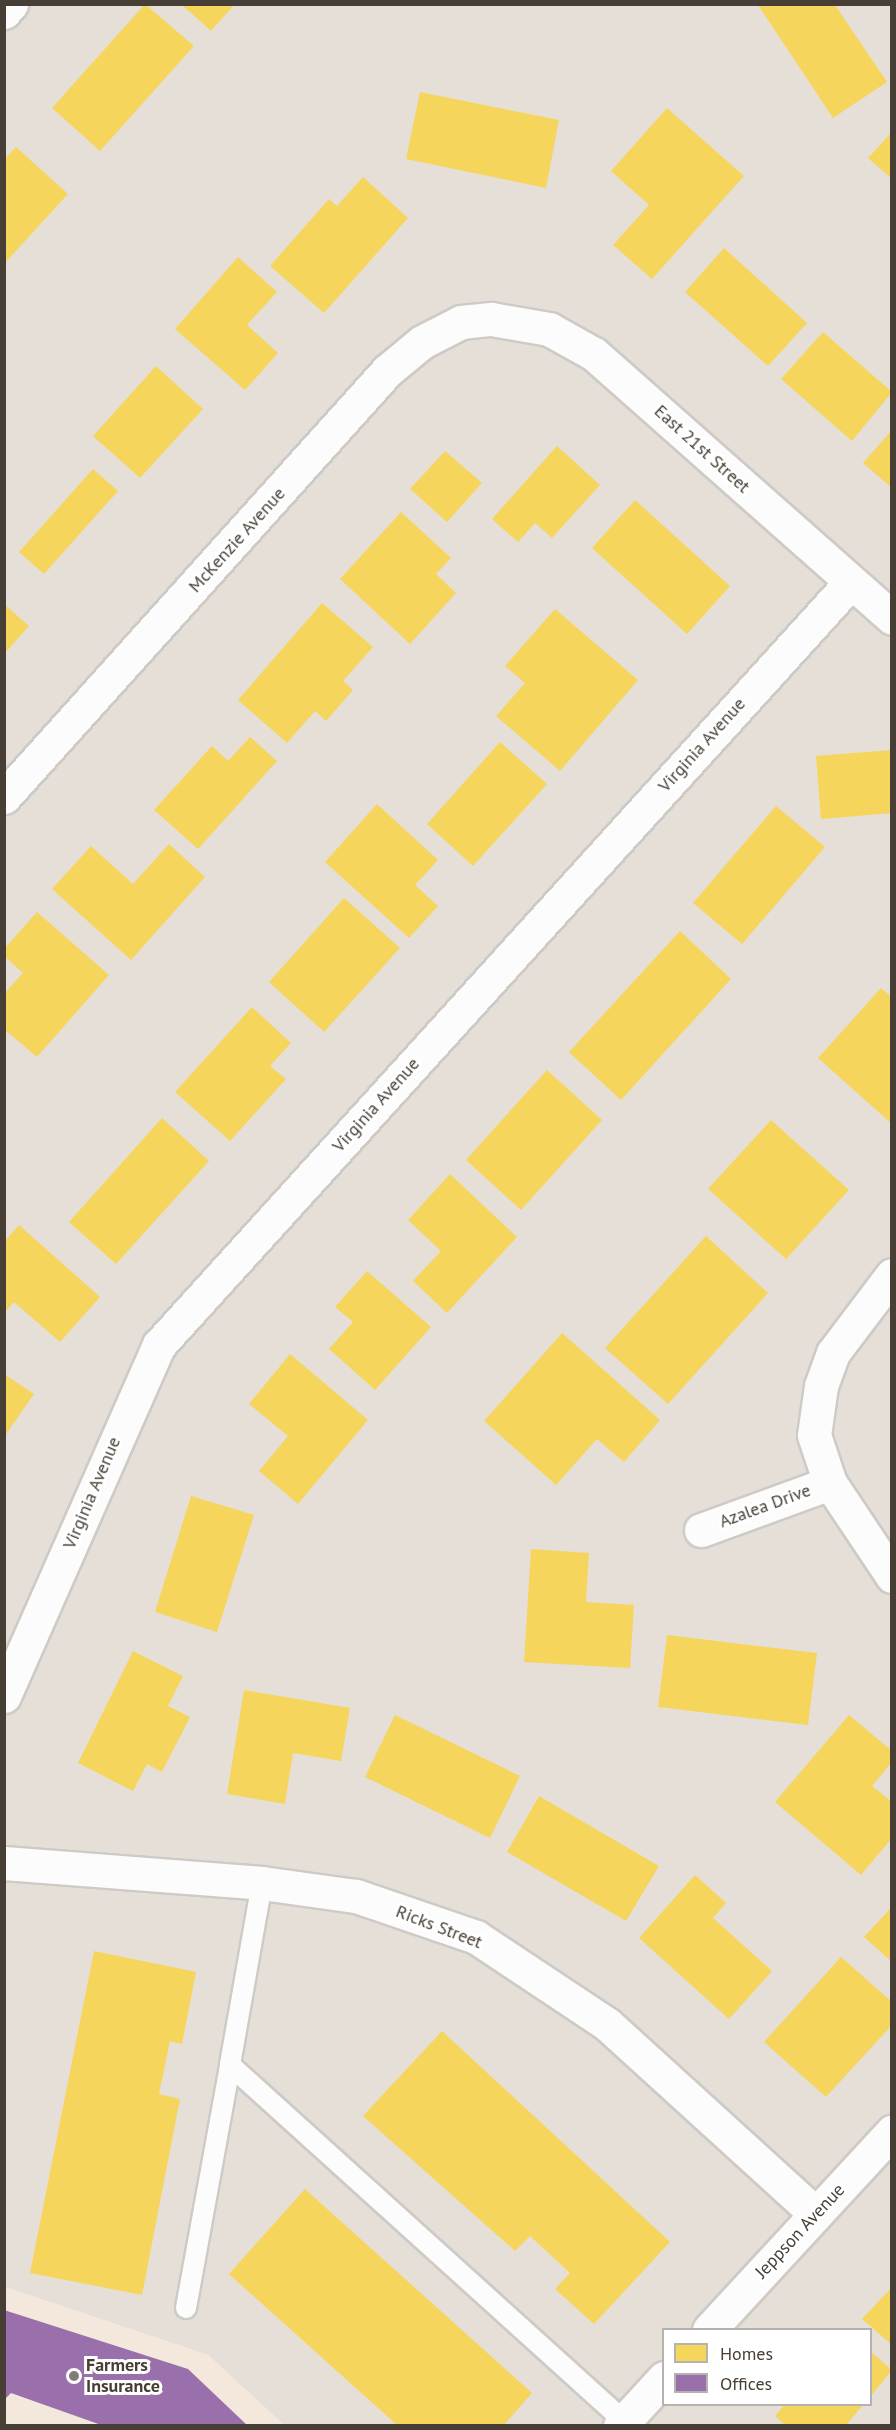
<!DOCTYPE html>
<html>
<head>
<meta charset="utf-8">
<style>
	body { margin:0 }
	#map { position:relative; width:896px; height:2430px; overflow:hidden; background:#f1eeea; font-family:"PT Sans",sans-serif }
	div>[style] { position:absolute }
	.residential>* { inset:0; background:#e5dfd7 }
	.commercial>* { inset:0; background:#f4e8dd }
	.homes>* { inset:0; background:#f6d55c }
	.offices>* { inset:0; background:#9970ab }
	.roads { filter:drop-shadow(2px 0 #cecac6) drop-shadow(-2px 0 #cecac6) drop-shadow(0 2px #cecac6) drop-shadow(0 -2px #cecac6) }
	.service>* { height:20px; margin:-10px; padding:0 10px; transform-origin:10px; border-radius:10px; background:#fdfcfc }
	.minor>* { height:33px; margin:-16.5px; padding:0 16.5px; transform-origin:16.5px; border-radius:16.5px; background:#fdfcfc }
	.tertiary>* { height:33px; margin:-16.5px; padding:0 16.5px; transform-origin:16.5px; border-radius:16.5px; background:#fdfcfc }
	.dots>* { width:16px; height:16px; translate:-50% -50%; box-sizing:border-box; border:3px solid #fff; border-radius:50% }
	span { translate:-50% -50%; white-space:nowrap; text-align:center; line-height:1.15; -webkit-text-stroke:6px #fff; paint-order:stroke }
	.street-label { font-size:18px; color:#473f36 }
	.poi-label { font-size:18px; color:#473f36; font-weight:700 }
	.left { translate:0 -50%; text-align:left }
	.frame { position:absolute; inset:0; border:6px solid #473f36; pointer-events:none }
	.legend { position:absolute; left:662px; top:2328px; width:210px; height:78px; box-sizing:border-box; background:#fff; border:2px solid #b5b2af; margin:0; padding:8px 10px; list-style:none; font-size:18px; color:#473f36 }
	.legend li { display:flex; align-items:center; gap:12px; height:30px }
	.legend b { width:30px; border:2px solid #b5b2af }
</style>
</head>
<body>
<div id="map">
	<div class="residential">
		<div style="clip-path:polygon(evenodd,17px 4px,891px 5px,891px 2425px,284px 2425px,208px 2355px,5px 2287px,4px 18px,17px 4px,664px 2330px,870px 2330px,870px 2404px,664px 2404px,664px 2330px)"></div>
	</div>
	<div class="commercial">
		<div style="clip-path:polygon(5px 2287px,208px 2355px,284px 2425px,5px 2426px)"></div>
	</div>
	<div class="homes">
		<div style="clip-path:polygon(145px 4px,194px 46px,100px 151px,52px 108px)"></div>
		<div style="clip-path:polygon(181px 4px,235px 4px,211px 31px)"></div>
		<div style="clip-path:polygon(758px 5px,835px 5px,887px 82px,833px 118px)"></div>
		<div style="clip-path:polygon(420px 92px,559px 120px,546px 188px,406px 159px)"></div>
		<div style="clip-path:polygon(667px 108px,744px 176px,652px 279px,613px 245px,649px 205px,611px 171px)"></div>
		<div style="clip-path:polygon(892px 132px,892px 179px,868px 158px)"></div>
		<div style="clip-path:polygon(16px 147px,68px 194px,4px 264px,4px 160px)"></div>
		<div style="clip-path:polygon(363px 177px,408px 218px,324px 313px,270px 266px,329px 199px,337px 206px)"></div>
		<div style="clip-path:polygon(724px 248px,807px 323px,768px 366px,685px 292px)"></div>
		<div style="clip-path:polygon(238px 257px,277px 292px,247px 325px,278px 353px,245px 390px,175px 329px)"></div>
		<div style="clip-path:polygon(823px 332px,892px 392px,852px 441px,781px 379px)"></div>
		<div style="clip-path:polygon(156px 366px,203px 409px,140px 478px,93px 436px)"></div>
		<div style="clip-path:polygon(892px 430px,892px 488px,863px 463px)"></div>
		<div style="clip-path:polygon(557px 446px,600px 485px,552px 538px,535px 523px,518px 542px,492px 519px)"></div>
		<div style="clip-path:polygon(445px 451px,482px 483px,447px 522px,410px 489px)"></div>
		<div style="clip-path:polygon(93px 469px,118px 491px,44px 574px,19px 552px)"></div>
		<div style="clip-path:polygon(635px 500px,730px 586px,687px 634px,592px 548px)"></div>
		<div style="clip-path:polygon(401px 512px,451px 558px,436px 574px,456px 593px,410px 644px,340px 579px)"></div>
		<div style="clip-path:polygon(322px 603px,373px 647px,343px 681px,353px 690px,326px 721px,315px 711px,287px 743px,238px 700px)"></div>
		<div style="clip-path:polygon(4px 604px,29px 626px,4px 654px)"></div>
		<div style="clip-path:polygon(555px 609px,638px 680px,560px 771px,496px 716px,525px 683px,505px 666px)"></div>
		<div style="clip-path:polygon(250px 737px,277px 761px,198px 849px,154px 810px,212px 746px,228px 761px)"></div>
		<div style="clip-path:polygon(500px 742px,547px 784px,473px 866px,427px 824px)"></div>
		<div style="clip-path:polygon(892px 750px,892px 813px,821px 819px,816px 756px)"></div>
		<div style="clip-path:polygon(377px 804px,438px 860px,415px 885px,438px 906px,409px 938px,325px 862px)"></div>
		<div style="clip-path:polygon(776px 806px,825px 847px,742px 944px,693px 903px)"></div>
		<div style="clip-path:polygon(169px 844px,205px 877px,131px 960px,52px 889px,91px 846px,133px 884px)"></div>
		<div style="clip-path:polygon(344px 898px,400px 948px,324px 1032px,269px 982px)"></div>
		<div style="clip-path:polygon(37px 912px,109px 975px,37px 1057px,4px 1029px,4px 994px,23px 973px,4px 956px,4px 949px)"></div>
		<div style="clip-path:polygon(680px 931px,731px 979px,621px 1100px,569px 1052px)"></div>
		<div style="clip-path:polygon(881px 988px,892px 998px,892px 1124px,818px 1058px)"></div>
		<div style="clip-path:polygon(252px 1007px,291px 1043px,270px 1066px,286px 1079px,230px 1141px,175px 1092px)"></div>
		<div style="clip-path:polygon(547px 1070px,602px 1120px,521px 1210px,466px 1160px)"></div>
		<div style="clip-path:polygon(162px 1118px,209px 1161px,116px 1264px,69px 1222px)"></div>
		<div style="clip-path:polygon(771px 1120px,849px 1190px,786px 1259px,708px 1189px)"></div>
		<div style="clip-path:polygon(450px 1174px,517px 1237px,447px 1313px,413px 1281px,441px 1251px,408px 1220px)"></div>
		<div style="clip-path:polygon(19px 1225px,100px 1297px,60px 1342px,14px 1302px,4px 1313px,4px 1242px)"></div>
		<div style="clip-path:polygon(706px 1236px,768px 1293px,668px 1404px,605px 1348px)"></div>
		<div style="clip-path:polygon(367px 1271px,431px 1327px,375px 1390px,329px 1349px,353px 1322px,335px 1307px)"></div>
		<div style="clip-path:polygon(562px 1333px,660px 1420px,624px 1462px,597px 1439px,556px 1485px,484px 1421px)"></div>
		<div style="clip-path:polygon(290px 1354px,368px 1420px,298px 1504px,259px 1471px,288px 1436px,249px 1404px)"></div>
		<div style="clip-path:polygon(4px 1374px,34px 1394px,4px 1437px)"></div>
		<div style="clip-path:polygon(191px 1496px,254px 1515px,217px 1632px,155px 1612px)"></div>
		<div style="clip-path:polygon(531px 1549px,589px 1553px,586px 1602px,634px 1605px,630px 1668px,524px 1662px)"></div>
		<div style="clip-path:polygon(667px 1635px,817px 1653px,808px 1725px,658px 1707px)"></div>
		<div style="clip-path:polygon(133px 1651px,183px 1676px,168px 1706px,190px 1717px,162px 1772px,147px 1764px,133px 1791px,78px 1763px)"></div>
		<div style="clip-path:polygon(244px 1690px,350px 1708px,341px 1761px,293px 1753px,285px 1804px,227px 1794px)"></div>
		<div style="clip-path:polygon(395px 1715px,520px 1776px,490px 1838px,365px 1777px)"></div>
		<div style="clip-path:polygon(849px 1715px,892px 1751px,892px 1762px,872px 1786px,892px 1802px,892px 1838px,861px 1875px,775px 1802px)"></div>
		<div style="clip-path:polygon(539px 1796px,659px 1866px,626px 1921px,507px 1852px)"></div>
		<div style="clip-path:polygon(695px 1875px,726px 1903px,713px 1918px,772px 1971px,729px 2019px,639px 1938px)"></div>
		<div style="clip-path:polygon(892px 1907px,892px 1962px,864px 1937px)"></div>
		<div style="clip-path:polygon(94px 1951px,196px 1972px,182px 2044px,170px 2041px,159px 2094px,180px 2099px,142px 2295px,30px 2273px)"></div>
		<div style="clip-path:polygon(841px 1957px,892px 2002px,892px 2025px,826px 2097px,764px 2042px)"></div>
		<div style="clip-path:polygon(442px 2031px,670px 2242px,594px 2324px,555px 2289px,570px 2273px,530px 2236px,515px 2251px,363px 2116px)"></div>
		<div style="clip-path:polygon(305px 2189px,532px 2393px,503px 2426px,398px 2426px,229px 2274px)"></div>
		<div style="clip-path:polygon(892px 2287px,892px 2345px,862px 2319px)"></div>
		<div style="clip-path:polygon(870px 2351px,892px 2370px,870px 2397px)"></div>
		<div style="clip-path:polygon(785px 2404px,864px 2404px,845px 2426px,786px 2426px,775px 2416px)"></div>
	</div>
	<div class="offices">
		<div style="clip-path:polygon(4px 2310px,188px 2369px,248px 2426px,104px 2426px,11px 2393px,4px 2400px)"></div>
	</div>
	<div class="roads">
		<div class="service">
			<div style="left:262px;top:1883px;width:185px;rotate:100deg"></div>
			<div style="left:230px;top:2065px;width:531px;rotate:42.1deg"></div>
			<div style="left:186px;top:2308px;width:247px;rotate:-79.7deg"></div>
		</div>
		<div class="minor">
			<div style="left:4px;top:797px;width:573px;rotate:-48.04deg"></div>
			<div style="left:387px;top:371px;width:45px;rotate:-39.6deg"></div>
			<div style="left:422px;top:342px;width:44px;rotate:-27.1deg"></div>
			<div style="left:461px;top:322px;width:30px;rotate:-6deg"></div>
			<div style="left:491px;top:319px;width:59px;rotate:9.8deg"></div>
			<div style="left:549px;top:329px;width:51px;rotate:29.1deg"></div>
			<div style="left:594px;top:354px;width:398px;rotate:41.5deg"></div>
			<div style="left:892px;top:1275px;width:98px;rotate:127.1deg"></div>
			<div style="left:833px;top:1353px;width:35px;rotate:110deg"></div>
			<div style="left:821px;top:1386px;width:49px;rotate:98.1deg"></div>
			<div style="left:814px;top:1435px;width:51px;rotate:71.6deg"></div>
			<div style="left:830px;top:1483px;width:112px;rotate:56.3deg"></div>
			<div style="left:701px;top:1530px;width:137px;rotate:-20deg"></div>
			<div style="left:4px;top:1696px;width:384px;rotate:-66.2deg"></div>
			<div style="left:159px;top:1345px;width:1030px;rotate:-47.79deg"></div>
			<div style="left:4px;top:1863px;width:259px;rotate:4.4deg"></div>
			<div style="left:262px;top:1883px;width:95px;rotate:7.9deg"></div>
			<div style="left:356px;top:1896px;width:127px;rotate:18.9deg"></div>
			<div style="left:476px;top:1937px;width:157px;rotate:33.6deg"></div>
			<div style="left:607px;top:2024px;width:282px;rotate:42.3deg"></div>
			<div style="left:709px;top:2330px;width:270px;rotate:-47.3deg"></div>
			<div style="left:620px;top:2426px;width:65px;rotate:-47.5deg"></div>
		</div>
		<div class="tertiary">
			<div style="left:4px;top:12px;width:11px;rotate:-49deg"></div>
		</div>
	</div>
	<div class="dots">
		<div style="left:74px;top:2376px;background:#827c75"></div>
	</div>
	<div class="street-label">
		<span style="left:702px;top:449px;rotate:42deg">East 21st Street</span>
		<span style="left:237px;top:540px;rotate:-48deg">McKenzie Avenue</span>
		<span style="left:702px;top:745px;rotate:-48deg">Virginia Avenue</span>
		<span style="left:376px;top:1105px;rotate:-48deg">Virginia Avenue</span>
		<span style="left:92px;top:1493px;rotate:-67deg">Virginia Avenue</span>
		<span style="left:765px;top:1506px;rotate:-20deg">Azalea Drive</span>
		<span style="left:439px;top:1927px;rotate:21deg">Ricks Street</span>
		<span style="left:800px;top:2231px;rotate:-47deg">Jeppson Avenue</span>
	</div>
	<div class="poi-label">
		<span class="left" style="left:86px;top:2376px">Farmers<br>Insurance</span>
	</div>
	<div class="frame"></div>
	<ul class="legend">
	<li><b style="height:16px;background:#f6d55c"></b>Homes</li>
	<li><b style="height:16px;background:#9970ab"></b>Offices</li>
	</ul>
</div>
</body>
</html>
